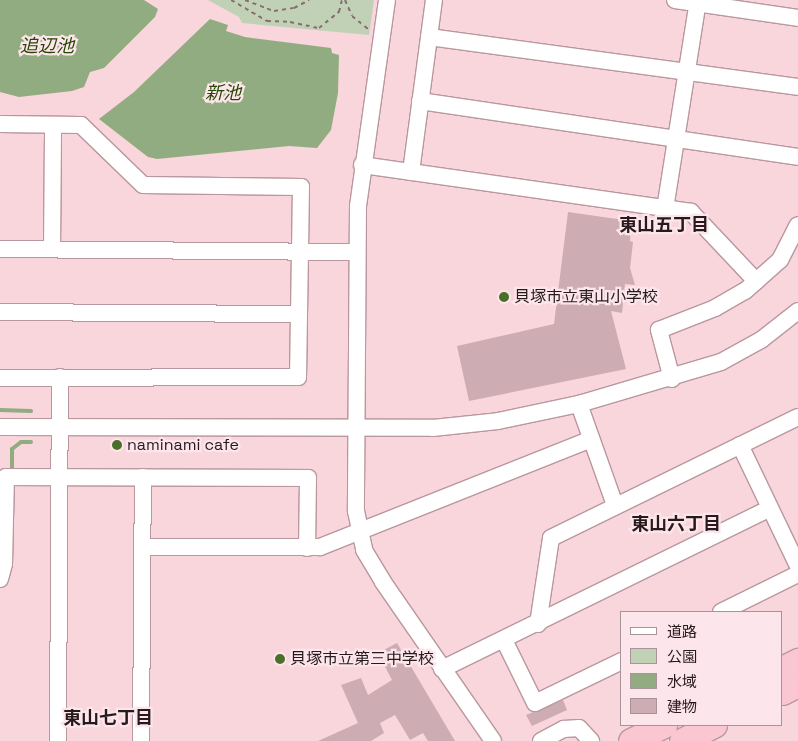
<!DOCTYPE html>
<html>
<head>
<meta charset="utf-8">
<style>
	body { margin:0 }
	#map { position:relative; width:798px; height:741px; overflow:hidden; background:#f9d5dc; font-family:"Space Grotesk","Noto Sans JP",sans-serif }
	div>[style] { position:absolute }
	.green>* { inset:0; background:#c1d1b6 }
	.water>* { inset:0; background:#92ac81 }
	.stream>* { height:4px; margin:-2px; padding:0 2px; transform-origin:2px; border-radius:2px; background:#92ac81 }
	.building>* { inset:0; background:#ceacb3 }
	.path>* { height:2px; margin-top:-1px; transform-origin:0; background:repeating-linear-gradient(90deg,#866e73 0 4px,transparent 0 8px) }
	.roads { filter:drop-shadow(1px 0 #b9979e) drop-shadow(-1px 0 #b9979e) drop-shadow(0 1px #b9979e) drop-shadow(0 -1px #b9979e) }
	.minor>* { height:16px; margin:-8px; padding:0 8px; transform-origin:8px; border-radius:8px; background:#fff }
	.highway>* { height:25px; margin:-12.5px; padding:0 12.5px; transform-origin:12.5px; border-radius:12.5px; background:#f9c6d2 }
	.dots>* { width:14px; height:14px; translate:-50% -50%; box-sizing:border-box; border:2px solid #fce6eb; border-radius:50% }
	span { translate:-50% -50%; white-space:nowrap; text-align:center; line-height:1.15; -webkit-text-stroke:4.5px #fce6eb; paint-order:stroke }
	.poi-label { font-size:16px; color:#271a1d }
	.left { translate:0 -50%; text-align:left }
	.water-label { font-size:18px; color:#264603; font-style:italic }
	.neighbourhood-label { font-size:18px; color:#271a1d; font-weight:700 }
	.legend { position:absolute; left:620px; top:611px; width:162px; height:115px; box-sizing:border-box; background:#fce6eb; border:1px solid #a79499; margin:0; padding:6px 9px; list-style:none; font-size:15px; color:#271a1d }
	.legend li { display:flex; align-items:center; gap:10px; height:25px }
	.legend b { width:25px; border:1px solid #a79499 }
</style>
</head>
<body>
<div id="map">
	<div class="green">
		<div style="clip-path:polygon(208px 0,374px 0,369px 35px,242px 23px,239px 17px)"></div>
	</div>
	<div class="water">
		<div style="clip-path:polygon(0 0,144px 0,158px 9px,155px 17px,104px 68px,90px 72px,84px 87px,72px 91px,19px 97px,0 92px)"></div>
		<div style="clip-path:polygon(210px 19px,228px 25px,226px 31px,245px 37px,331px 48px,332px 53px,339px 55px,338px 93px,331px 130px,317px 148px,289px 146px,157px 159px,148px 157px,99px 119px,134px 92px)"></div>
	</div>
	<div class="stream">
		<div style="left:0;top:410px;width:31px;rotate:2deg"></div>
		<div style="left:12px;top:470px;width:21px;rotate:-90deg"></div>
		<div style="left:12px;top:449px;width:11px;rotate:-38deg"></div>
		<div style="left:21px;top:442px;width:10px"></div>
	</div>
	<div class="building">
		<div style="clip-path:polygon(568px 212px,631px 221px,630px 241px,633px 242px,630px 268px,635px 285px,625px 284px,622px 313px,611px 311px,626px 369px,469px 401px,457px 346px,554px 324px)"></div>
		<div style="clip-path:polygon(397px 643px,455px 741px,428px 741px,423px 733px,410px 740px,395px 715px,380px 723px,384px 733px,371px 741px,318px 741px,358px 723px,341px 685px,361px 678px,368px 695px,392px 680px,378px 653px)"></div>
		<div style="clip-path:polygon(563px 700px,567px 710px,532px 726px,526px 715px)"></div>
	</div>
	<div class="path">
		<div style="left:231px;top:0;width:42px;rotate:30.3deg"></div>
		<div style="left:267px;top:21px;width:23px;rotate:2deg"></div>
		<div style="left:290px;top:22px;width:30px;rotate:12deg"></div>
		<div style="left:319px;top:28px;width:26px;rotate:-39deg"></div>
		<div style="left:339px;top:12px;width:12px;rotate:-76deg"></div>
		<div style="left:245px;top:0;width:31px;rotate:21deg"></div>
		<div style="left:274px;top:11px;width:20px;rotate:-9deg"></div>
		<div style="left:294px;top:8px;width:17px;rotate:-28deg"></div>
		<div style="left:345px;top:0;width:17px;rotate:66deg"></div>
		<div style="left:352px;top:16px;width:21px;rotate:39deg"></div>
	</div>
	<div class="roads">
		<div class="minor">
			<div style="left:387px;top:0;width:208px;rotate:98deg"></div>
			<div style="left:358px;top:206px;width:305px;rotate:90.4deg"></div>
			<div style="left:356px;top:511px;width:40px;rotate:78deg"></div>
			<div style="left:364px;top:550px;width:37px;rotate:59deg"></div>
			<div style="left:383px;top:582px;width:193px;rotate:55.3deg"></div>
			<div style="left:675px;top:0;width:124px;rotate:8.3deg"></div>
			<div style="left:429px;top:37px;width:372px;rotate:7.7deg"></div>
			<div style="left:420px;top:101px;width:382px;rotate:8.4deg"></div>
			<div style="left:0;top:124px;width:81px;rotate:0.7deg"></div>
			<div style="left:81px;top:125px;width:86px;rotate:44.1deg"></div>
			<div style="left:143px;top:185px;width:158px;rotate:0.7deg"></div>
			<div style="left:301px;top:187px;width:190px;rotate:90.9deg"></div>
			<div style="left:298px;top:377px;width:298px;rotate:179.8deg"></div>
			<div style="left:362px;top:165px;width:332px;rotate:8.1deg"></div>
			<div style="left:691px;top:212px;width:95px;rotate:46.7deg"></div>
			<div style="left:411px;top:172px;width:174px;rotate:-82.4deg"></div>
			<div style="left:665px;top:209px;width:212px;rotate:-81deg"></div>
			<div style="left:0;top:249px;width:357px;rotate:0.5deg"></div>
			<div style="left:52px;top:249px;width:124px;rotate:-89.5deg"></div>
			<div style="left:0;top:312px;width:299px;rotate:0.4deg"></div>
			<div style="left:672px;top:379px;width:51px;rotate:-104.9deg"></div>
			<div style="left:659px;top:330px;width:60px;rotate:-21.4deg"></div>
			<div style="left:715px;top:308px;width:34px;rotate:-30deg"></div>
			<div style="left:745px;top:291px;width:47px;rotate:-41.5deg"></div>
			<div style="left:780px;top:260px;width:39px;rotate:-63deg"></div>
			<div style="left:579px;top:404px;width:107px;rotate:70.4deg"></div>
			<div style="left:0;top:427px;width:433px;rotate:0.1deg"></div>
			<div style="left:433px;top:428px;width:65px;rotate:-6.1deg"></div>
			<div style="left:498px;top:421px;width:83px;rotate:-11.9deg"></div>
			<div style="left:579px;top:404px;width:148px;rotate:-16.5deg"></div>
			<div style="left:721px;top:362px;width:46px;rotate:-28.8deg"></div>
			<div style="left:761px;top:340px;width:47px;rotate:-38.1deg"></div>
			<div style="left:740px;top:445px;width:134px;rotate:64.4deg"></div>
			<div style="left:142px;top:547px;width:178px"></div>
			<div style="left:320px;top:547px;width:292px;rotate:-21.7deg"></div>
			<div style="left:0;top:579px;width:16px;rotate:-75deg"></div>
			<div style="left:4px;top:564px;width:87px;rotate:-88.7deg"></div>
			<div style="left:6px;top:477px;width:302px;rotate:0.2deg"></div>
			<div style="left:308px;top:478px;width:70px;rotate:90.8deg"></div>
			<div style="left:721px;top:612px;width:86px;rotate:-26.3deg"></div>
			<div style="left:538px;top:624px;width:87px;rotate:-81.4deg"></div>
			<div style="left:551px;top:538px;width:275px;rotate:-26.1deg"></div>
			<div style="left:504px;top:640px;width:70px;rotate:63.8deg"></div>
			<div style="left:535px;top:703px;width:97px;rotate:-25.8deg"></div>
			<div style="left:442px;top:669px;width:365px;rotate:-26.1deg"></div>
			<div style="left:58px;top:741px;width:364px;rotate:-89.7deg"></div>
			<div style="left:141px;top:741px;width:264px;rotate:-89.6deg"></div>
			<div style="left:541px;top:741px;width:26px;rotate:-28deg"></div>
			<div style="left:564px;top:729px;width:15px;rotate:-4deg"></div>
			<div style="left:579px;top:728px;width:18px;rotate:47deg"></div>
		</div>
		<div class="highway">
			<div style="left:782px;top:669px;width:18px;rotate:-27deg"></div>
			<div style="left:782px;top:692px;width:18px;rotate:-27deg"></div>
			<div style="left:631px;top:741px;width:37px;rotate:-26deg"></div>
			<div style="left:682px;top:741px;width:36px;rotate:-27deg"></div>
		</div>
	</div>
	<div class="dots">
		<div style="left:504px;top:297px;background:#496f29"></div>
		<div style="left:117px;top:445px;background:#496f29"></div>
		<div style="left:280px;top:659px;background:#496f29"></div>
	</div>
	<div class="poi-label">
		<span class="left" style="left:514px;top:297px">貝塚市立東山小学校</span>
		<span class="left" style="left:127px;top:445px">naminami cafe</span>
		<span class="left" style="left:290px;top:659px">貝塚市立第三中学校</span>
	</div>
	<div class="water-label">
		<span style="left:47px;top:46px">追辺池</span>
		<span style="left:223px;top:93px">新池</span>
	</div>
	<div class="neighbourhood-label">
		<span style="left:664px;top:225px">東山五丁目</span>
		<span style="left:676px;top:524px">東山六丁目</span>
		<span style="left:108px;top:718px">東山七丁目</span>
	</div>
	<ul class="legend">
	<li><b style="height:6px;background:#fff"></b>道路</li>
	<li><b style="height:14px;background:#c1d1b6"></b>公園</li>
	<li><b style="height:14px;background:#92ac81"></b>水域</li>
	<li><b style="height:14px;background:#ceacb3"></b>建物</li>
	</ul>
</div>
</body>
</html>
